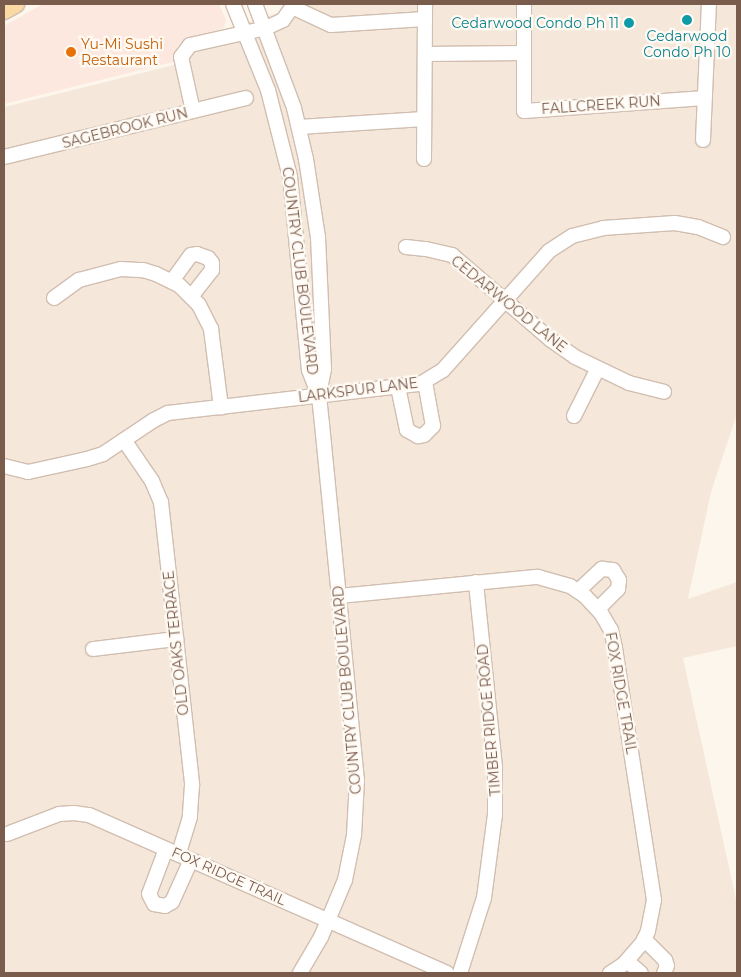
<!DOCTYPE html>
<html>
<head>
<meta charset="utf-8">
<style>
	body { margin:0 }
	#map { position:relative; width:741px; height:977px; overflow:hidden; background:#fdf6ec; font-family:Montserrat,sans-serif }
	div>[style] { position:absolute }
	.residential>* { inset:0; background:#f5e8da }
	.commercial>* { inset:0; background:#fde8e0 }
	.roads { filter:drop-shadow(1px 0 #d1beb0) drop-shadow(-1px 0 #d1beb0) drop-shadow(0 1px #d1beb0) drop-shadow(0 -1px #d1beb0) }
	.minor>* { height:14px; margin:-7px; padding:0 7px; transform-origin:7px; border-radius:7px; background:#fff }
	.major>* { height:18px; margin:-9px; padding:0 9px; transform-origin:9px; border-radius:9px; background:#fbd9a5 }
	.dots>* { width:14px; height:14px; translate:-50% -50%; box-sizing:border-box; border:2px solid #fffaf3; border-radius:50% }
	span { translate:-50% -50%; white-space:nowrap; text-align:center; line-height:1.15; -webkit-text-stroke:4.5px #fffaf3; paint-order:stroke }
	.culture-label { font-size:14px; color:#0d838f }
	.right { translate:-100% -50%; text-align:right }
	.food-label { font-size:14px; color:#c56008 }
	.left { translate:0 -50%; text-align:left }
	.street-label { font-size:14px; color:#7a5c4d }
	.frame { position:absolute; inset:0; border:5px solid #7a5c4d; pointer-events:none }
</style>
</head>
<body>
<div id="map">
	<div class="residential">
		<div style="clip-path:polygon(297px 4px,737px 4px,737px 414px,711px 492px,688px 599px,737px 582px,737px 646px,683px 658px,737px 904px,737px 973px,4px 973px,4px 107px,174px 65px,184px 42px,275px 14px)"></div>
	</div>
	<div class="commercial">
		<div style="clip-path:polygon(43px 4px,219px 4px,226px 20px,224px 28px,190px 38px,178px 45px,173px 62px,4px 104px,4px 26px)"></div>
	</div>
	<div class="roads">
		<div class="minor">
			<div style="left:233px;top:4px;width:93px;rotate:67.9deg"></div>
			<div style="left:268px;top:90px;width:90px;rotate:75.8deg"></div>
			<div style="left:290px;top:177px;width:194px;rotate:84.4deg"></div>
			<div style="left:309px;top:370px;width:28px;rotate:69deg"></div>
			<div style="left:319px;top:396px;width:28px;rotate:84deg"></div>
			<div style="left:322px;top:424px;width:358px;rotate:84.4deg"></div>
			<div style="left:357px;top:780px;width:55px;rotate:93.1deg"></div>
			<div style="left:354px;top:835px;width:46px;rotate:101.3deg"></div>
			<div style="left:345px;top:880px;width:62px;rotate:112.8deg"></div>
			<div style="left:321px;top:937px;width:42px;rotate:120.3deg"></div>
			<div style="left:255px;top:4px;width:111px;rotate:69.4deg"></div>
			<div style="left:294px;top:108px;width:52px;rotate:76.8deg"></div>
			<div style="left:306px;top:159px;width:79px;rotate:81.3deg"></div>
			<div style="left:318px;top:237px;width:132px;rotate:87.4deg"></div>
			<div style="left:324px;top:369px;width:26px;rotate:101deg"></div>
			<div style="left:524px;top:4px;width:107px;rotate:90deg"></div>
			<div style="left:524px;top:111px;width:181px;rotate:-4.1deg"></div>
			<div style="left:425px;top:54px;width:98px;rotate:-0.6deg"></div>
			<div style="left:193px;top:111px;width:55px;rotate:-102.5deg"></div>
			<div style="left:181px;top:57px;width:15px;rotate:-53deg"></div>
			<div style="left:190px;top:45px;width:78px;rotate:-12.6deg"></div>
			<div style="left:266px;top:28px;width:19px;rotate:-25deg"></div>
			<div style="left:283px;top:20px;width:16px;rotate:-55deg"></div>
			<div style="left:292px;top:7px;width:43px;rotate:24.8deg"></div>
			<div style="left:331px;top:25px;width:94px;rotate:-3.7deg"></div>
			<div style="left:299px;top:127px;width:125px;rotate:-3.7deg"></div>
			<div style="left:703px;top:140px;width:136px;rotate:-87.5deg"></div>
			<div style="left:4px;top:157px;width:249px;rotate:-13.7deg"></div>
			<div style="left:424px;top:159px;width:155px;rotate:-89.6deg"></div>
			<div style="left:406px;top:247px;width:20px;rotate:6deg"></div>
			<div style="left:426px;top:249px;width:27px;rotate:13deg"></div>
			<div style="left:452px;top:255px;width:130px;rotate:40.6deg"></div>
			<div style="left:551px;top:340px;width:29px;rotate:35deg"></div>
			<div style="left:575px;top:357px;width:60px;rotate:25.7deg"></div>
			<div style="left:629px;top:383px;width:36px;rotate:14deg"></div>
			<div style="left:172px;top:281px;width:32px;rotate:-54deg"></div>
			<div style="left:191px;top:255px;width:6px;rotate:-9deg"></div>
			<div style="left:197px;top:254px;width:12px;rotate:20deg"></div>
			<div style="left:208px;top:258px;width:6px;rotate:51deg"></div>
			<div style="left:212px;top:263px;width:7px;rotate:90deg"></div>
			<div style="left:212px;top:270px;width:34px;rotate:128deg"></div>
			<div style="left:54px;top:298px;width:31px;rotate:-36deg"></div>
			<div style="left:79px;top:280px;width:43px;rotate:-14.7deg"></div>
			<div style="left:121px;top:269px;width:22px;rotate:3deg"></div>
			<div style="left:143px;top:270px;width:14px;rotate:17deg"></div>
			<div style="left:156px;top:274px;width:25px;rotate:26deg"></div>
			<div style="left:179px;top:285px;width:28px;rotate:45deg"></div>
			<div style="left:199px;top:305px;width:27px;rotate:63deg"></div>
			<div style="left:211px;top:329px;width:79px;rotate:82.7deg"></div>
			<div style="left:398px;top:387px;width:44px;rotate:78.2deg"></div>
			<div style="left:407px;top:430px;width:13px;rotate:29deg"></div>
			<div style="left:418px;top:436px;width:6px;rotate:-9deg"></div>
			<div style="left:424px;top:435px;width:13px;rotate:-45deg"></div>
			<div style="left:433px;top:426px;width:45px;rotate:-100.3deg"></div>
			<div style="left:574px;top:416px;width:51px;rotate:-63.4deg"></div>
			<div style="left:124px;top:440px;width:50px;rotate:55.7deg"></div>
			<div style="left:152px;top:481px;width:23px;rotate:67deg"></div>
			<div style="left:161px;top:502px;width:285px;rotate:83.7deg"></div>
			<div style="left:192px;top:785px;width:32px;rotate:94deg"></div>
			<div style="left:190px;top:817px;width:39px;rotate:107deg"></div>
			<div style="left:4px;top:466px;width:25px;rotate:14deg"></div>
			<div style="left:28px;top:472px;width:60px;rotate:-12.4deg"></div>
			<div style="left:87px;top:459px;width:17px;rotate:-17deg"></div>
			<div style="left:103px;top:454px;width:61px;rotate:-33.7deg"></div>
			<div style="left:154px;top:420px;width:16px;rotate:-27deg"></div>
			<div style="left:168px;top:413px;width:254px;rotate:-6.6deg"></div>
			<div style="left:420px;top:384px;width:27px;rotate:-31deg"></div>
			<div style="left:443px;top:370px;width:159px;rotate:-48.3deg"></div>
			<div style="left:549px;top:251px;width:27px;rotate:-33deg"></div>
			<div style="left:572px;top:236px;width:32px;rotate:-14deg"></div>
			<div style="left:603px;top:228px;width:72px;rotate:-4deg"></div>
			<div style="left:675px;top:223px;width:23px;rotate:10deg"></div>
			<div style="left:698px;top:227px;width:27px;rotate:22deg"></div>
			<div style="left:578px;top:591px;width:33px;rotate:-43deg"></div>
			<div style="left:602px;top:569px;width:11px;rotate:5deg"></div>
			<div style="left:613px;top:570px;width:12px;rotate:59deg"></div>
			<div style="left:619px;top:580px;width:9px;rotate:96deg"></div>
			<div style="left:618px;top:589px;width:28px;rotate:135deg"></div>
			<div style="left:339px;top:596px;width:200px;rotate:-5.5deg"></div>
			<div style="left:538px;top:577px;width:33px;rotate:16deg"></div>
			<div style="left:570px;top:586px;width:17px;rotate:33deg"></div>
			<div style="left:584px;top:595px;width:25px;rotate:47deg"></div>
			<div style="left:601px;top:613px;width:20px;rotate:60deg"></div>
			<div style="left:611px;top:630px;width:18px;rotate:77deg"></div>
			<div style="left:615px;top:648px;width:255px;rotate:81.2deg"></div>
			<div style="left:654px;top:900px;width:32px;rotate:101deg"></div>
			<div style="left:648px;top:931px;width:12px;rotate:114deg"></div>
			<div style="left:643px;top:942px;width:29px;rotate:131deg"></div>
			<div style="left:624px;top:964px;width:17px;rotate:147deg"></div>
			<div style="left:93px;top:649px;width:84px;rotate:-6.9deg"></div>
			<div style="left:7px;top:834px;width:56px;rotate:-21deg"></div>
			<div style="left:59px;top:814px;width:15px;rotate:-4deg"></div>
			<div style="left:74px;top:813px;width:15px;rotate:8deg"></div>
			<div style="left:89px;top:815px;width:391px;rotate:23.8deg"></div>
			<div style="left:166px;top:849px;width:48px;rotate:110.7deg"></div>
			<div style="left:149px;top:894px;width:11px;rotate:63deg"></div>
			<div style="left:154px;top:904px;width:11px;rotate:10deg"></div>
			<div style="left:165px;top:906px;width:8px;rotate:-30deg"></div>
			<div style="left:172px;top:902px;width:46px;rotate:-65.7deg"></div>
			<div style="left:644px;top:939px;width:30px;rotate:45deg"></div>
			<div style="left:665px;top:960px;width:6px;rotate:72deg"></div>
			<div style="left:667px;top:966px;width:8px;rotate:113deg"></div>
			<div style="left:627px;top:961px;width:18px;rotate:41deg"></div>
			<div style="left:460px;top:973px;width:79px;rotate:-72.3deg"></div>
			<div style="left:484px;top:898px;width:85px;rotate:-82.5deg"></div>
			<div style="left:495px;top:814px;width:47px;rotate:-90deg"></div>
			<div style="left:495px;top:767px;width:186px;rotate:-95.9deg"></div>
		</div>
		<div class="major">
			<div style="left:4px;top:10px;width:13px;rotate:-29deg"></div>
		</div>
	</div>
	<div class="dots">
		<div style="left:687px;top:20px;background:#0f9aa8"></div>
		<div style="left:629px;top:23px;background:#0f9aa8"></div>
		<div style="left:71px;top:52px;background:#e8710a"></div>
	</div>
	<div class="culture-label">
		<span class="right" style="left:619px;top:23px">Cedarwood Condo Ph 11</span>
		<span style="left:687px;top:44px">Cedarwood<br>Condo Ph 10</span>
	</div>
	<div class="food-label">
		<span class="left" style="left:81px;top:52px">Yu-Mi Sushi<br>Restaurant</span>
	</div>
	<div class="street-label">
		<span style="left:601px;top:105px;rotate:-4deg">FALLCREEK RUN</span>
		<span style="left:125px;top:128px;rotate:-14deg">SAGEBROOK RUN</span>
		<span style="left:300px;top:271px;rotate:83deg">COUNTRY CLUB BOULEVARD</span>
		<span style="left:509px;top:304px;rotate:39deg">CEDARWOOD LANE</span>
		<span style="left:358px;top:390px;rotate:-7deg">LARKSPUR LANE</span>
		<span style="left:176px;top:643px;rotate:-96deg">OLD OAKS TERRACE</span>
		<span style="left:347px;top:690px;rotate:-95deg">COUNTRY CLUB BOULEVARD</span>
		<span style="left:621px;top:693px;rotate:80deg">FOX RIDGE TRAIL</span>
		<span style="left:489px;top:720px;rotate:-95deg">TIMBER RIDGE ROAD</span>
		<span style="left:229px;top:876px;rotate:24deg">FOX RIDGE TRAIL</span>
	</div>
	<div class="frame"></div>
</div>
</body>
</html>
